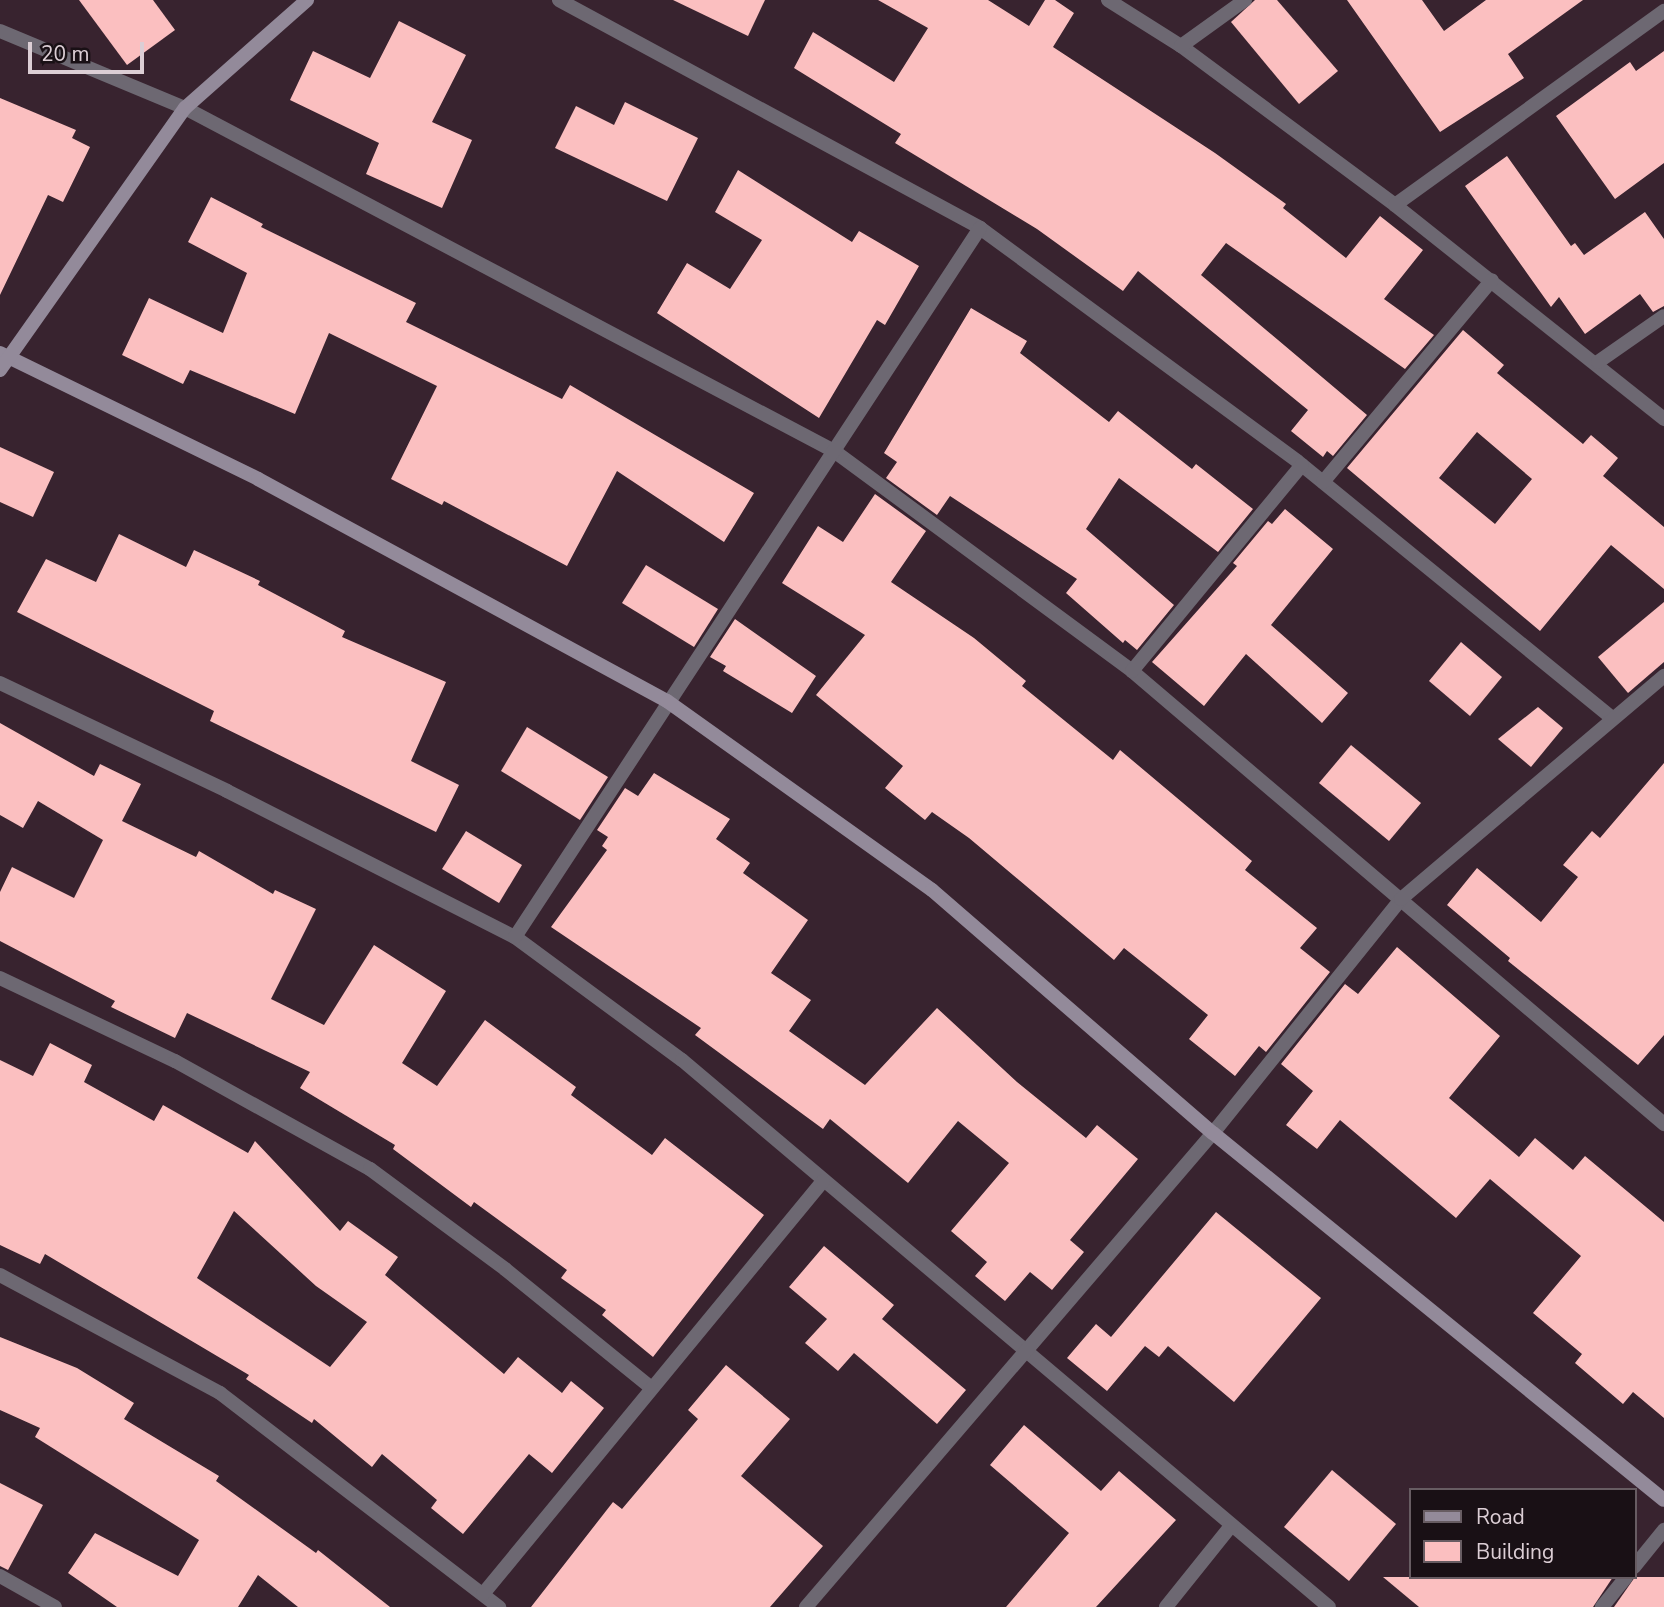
<!DOCTYPE html>
<html>
<head>
<meta charset="utf-8">
<style>
	body { margin:0 }
	#map { position:relative; width:1664px; height:1607px; overflow:hidden; background:#38232f; font-family:"Nunito Sans",sans-serif }
	div>[style] { position:absolute }
	.building>* { inset:0; background:#fbbfc0 }
	.street>* { height:14px; margin:-7px; padding:0 7px; transform-origin:7px; border-radius:7px; background:#6d6872 }
	.secondary>* { height:14px; margin:-7px; padding:0 7px; transform-origin:7px; border-radius:7px; background:#938a9a }
	span { translate:-50% -50%; white-space:nowrap; text-align:center; line-height:1.15; -webkit-text-stroke:7px #191015; paint-order:stroke }
	.legend { position:absolute; left:1409px; top:1488px; width:228px; height:91px; box-sizing:border-box; background:#191015; border:2px solid #675c62; margin:0; padding:9px 12px; list-style:none; font-size:21px; color:#dcced5 }
	.legend li { display:flex; align-items:center; gap:14px; height:35px }
	.legend b { width:35px; border:2px solid #675c62 }
	.scale { position:absolute; left:28px; top:42px; width:116px; height:32px; box-sizing:border-box; border:4px solid #dcced5; border-top:0; padding-left:9px; font-size:21px; line-height:24px; white-space:nowrap; color:#dcced5; -webkit-text-stroke:5px #191015; paint-order:stroke }
</style>
</head>
<body>
<div id="map">
	<div class="building">
		<div style="clip-path:polygon(79px 0,153px 0,175px 30px,127px 65px)"></div>
		<div style="clip-path:polygon(673px 0,765px 0,748px 36px)"></div>
		<div style="clip-path:polygon(878px 0,988px 0,1029px 26px,1045px 0,1055px 0,1074px 13px,1053px 47px,1215px 153px,1286px 204px,1283px 208px,1346px 258px,1380px 216px,1423px 250px,1384px 299px,1434px 335px,1405px 369px,1226px 243px,1201px 275px,1367px 415px,1333px 456px,1327px 451px,1323px 457px,1291px 431px,1308px 410px,1138px 271px,1123px 291px,1037px 229px,895px 143px,901px 134px,794px 68px,813px 32px,894px 82px,928px 28px)"></div>
		<div style="clip-path:polygon(1255px 0,1277px 0,1338px 71px,1299px 104px,1231px 22px)"></div>
		<div style="clip-path:polygon(1347px 0,1422px 0,1444px 31px,1486px 0,1583px 0,1508px 54px,1524px 78px,1440px 132px)"></div>
		<div style="clip-path:polygon(399px 21px,466px 55px,432px 122px,472px 140px,442px 208px,366px 174px,379px 143px,290px 100px,313px 51px,370px 78px)"></div>
		<div style="clip-path:polygon(1664px 51px,1664px 163px,1615px 199px,1556px 116px,1630px 62px,1636px 71px)"></div>
		<div style="clip-path:polygon(0 98px,76px 130px,72px 138px,90px 147px,63px 202px,48px 195px,0 295px)"></div>
		<div style="clip-path:polygon(625px 102px,698px 138px,667px 201px,555px 148px,576px 106px,614px 125px)"></div>
		<div style="clip-path:polygon(1507px 156px,1571px 246px,1575px 243px,1584px 255px,1645px 212px,1664px 239px,1664px 306px,1653px 312px,1640px 294px,1585px 334px,1559px 297px,1551px 307px,1465px 186px)"></div>
		<div style="clip-path:polygon(738px 170px,852px 242px,859px 231px,919px 266px,885px 325px,877px 320px,819px 418px,657px 313px,687px 263px,730px 289px,762px 240px,715px 212px)"></div>
		<div style="clip-path:polygon(211px 197px,263px 224px,261px 227px,416px 303px,406px 322px,562px 399px,570px 385px,754px 493px,724px 542px,617px 471px,567px 566px,444px 501px,442px 505px,391px 479px,437px 386px,329px 333px,295px 414px,190px 370px,183px 384px,122px 355px,149px 298px,223px 333px,247px 273px,188px 242px)"></div>
		<div style="clip-path:polygon(971px 308px,1027px 341px,1020px 353px,1109px 422px,1118px 411px,1192px 469px,1196px 464px,1253px 509px,1218px 552px,1119px 478px,1086px 529px,1174px 605px,1137px 650px,1125px 640px,1123px 643px,1066px 593px,1077px 579px,950px 496px,937px 515px,886px 478px,897px 462px,884px 453px)"></div>
		<div style="clip-path:polygon(evenodd,1463px 330px,1504px 365px,1497px 373px,1583px 444px,1591px 435px,1618px 458px,1603px 476px,1664px 527px,1664px 589px,1611px 545px,1540px 631px,1347px 468px,1463px 330px,1477px 432px,1532px 479px,1495px 524px,1439px 478px,1477px 432px)"></div>
		<div style="clip-path:polygon(0 447px,54px 472px,33px 517px,0 502px)"></div>
		<div style="clip-path:polygon(875px 494px,926px 531px,891px 582px,974px 638px,1026px 681px,1022px 686px,1113px 760px,1120px 750px,1252px 861px,1245px 870px,1317px 928px,1300px 948px,1330px 972px,1266px 1052px,1259px 1046px,1235px 1076px,1189px 1039px,1208px 1015px,1124px 948px,1114px 960px,969px 838px,932px 812px,925px 820px,885px 788px,903px 766px,816px 695px,865px 635px,782px 583px,818px 526px,843px 542px)"></div>
		<div style="clip-path:polygon(1285px 509px,1333px 549px,1271px 625px,1348px 693px,1322px 723px,1246px 654px,1204px 706px,1152px 662px,1237px 566px,1233px 563px,1268px 521px,1272px 524px)"></div>
		<div style="clip-path:polygon(119px 534px,186px 567px,194px 550px,260px 581px,258px 585px,345px 631px,342px 637px,446px 682px,411px 761px,459px 785px,436px 832px,210px 721px,214px 711px,17px 612px,46px 559px,96px 582px)"></div>
		<div style="clip-path:polygon(646px 565px,718px 609px,694px 647px,622px 603px)"></div>
		<div style="clip-path:polygon(1664px 602px,1664px 662px,1628px 693px,1598px 657px)"></div>
		<div style="clip-path:polygon(735px 619px,816px 676px,792px 713px,723px 671px,726px 666px,710px 657px)"></div>
		<div style="clip-path:polygon(1461px 642px,1502px 677px,1470px 716px,1429px 681px)"></div>
		<div style="clip-path:polygon(1538px 707px,1563px 728px,1531px 767px,1498px 739px)"></div>
		<div style="clip-path:polygon(0 723px,94px 776px,100px 764px,141px 784px,122px 821px,196px 857px,199px 851px,273px 894px,275px 890px,316px 909px,271px 999px,324px 1025px,374px 945px,446px 991px,402px 1063px,437px 1086px,485px 1020px,576px 1087px,571px 1095px,652px 1155px,665px 1138px,764px 1215px,653px 1357px,602px 1315px,606px 1310px,561px 1278px,567px 1270px,474px 1202px,471px 1207px,393px 1149px,395px 1145px,300px 1088px,310px 1072px,187px 1013px,175px 1038px,111px 1007px,115px 1001px,0 941px,0 892px,12px 867px,74px 898px,103px 840px,38px 801px,23px 828px,0 815px)"></div>
		<div style="clip-path:polygon(527px 727px,608px 777px,580px 820px,501px 771px)"></div>
		<div style="clip-path:polygon(1351px 745px,1421px 803px,1389px 841px,1319px 783px)"></div>
		<div style="clip-path:polygon(1664px 763px,1664px 1035px,1638px 1065px,1508px 961px,1510px 958px,1447px 905px,1477px 868px,1541px 922px,1578px 877px,1563px 865px,1592px 831px,1600px 838px)"></div>
		<div style="clip-path:polygon(654px 773px,730px 819px,716px 839px,750px 863px,743px 873px,808px 920px,771px 973px,811px 1000px,789px 1031px,865px 1085px,937px 1008px,1017px 1082px,1086px 1138px,1097px 1125px,1138px 1159px,1070px 1240px,1084px 1252px,1052px 1290px,1030px 1272px,1005px 1301px,975px 1276px,987px 1262px,951px 1231px,1009px 1163px,958px 1121px,908px 1183px,830px 1119px,823px 1129px,695px 1035px,701px 1028px,551px 927px,607px 850px,602px 846px,608px 837px,597px 830px,625px 788px,638px 796px)"></div>
		<div style="clip-path:polygon(466px 831px,522px 865px,499px 903px,442px 869px)"></div>
		<div style="clip-path:polygon(1397px 947px,1500px 1036px,1449px 1098px,1519px 1157px,1535px 1138px,1573px 1170px,1585px 1156px,1664px 1222px,1664px 1418px,1633px 1392px,1623px 1404px,1575px 1363px,1582px 1354px,1533px 1313px,1581px 1256px,1490px 1179px,1456px 1218px,1340px 1120px,1317px 1149px,1286px 1125px,1313px 1091px,1281px 1064px,1345px 984px,1358px 994px)"></div>
		<div style="clip-path:polygon(evenodd,50px 1043px,92px 1065px,84px 1082px,154px 1121px,163px 1105px,248px 1153px,255px 1141px,340px 1231px,348px 1221px,398px 1257px,385px 1275px,504px 1374px,518px 1357px,562px 1393px,571px 1381px,604px 1408px,552px 1473px,529px 1454px,463px 1534px,431px 1508px,437px 1500px,382px 1454px,372px 1467px,314px 1419px,312px 1423px,246px 1379px,249px 1375px,45px 1254px,40px 1264px,0 1245px,0 1060px,33px 1076px,50px 1043px,234px 1211px,316px 1286px,367px 1322px,330px 1367px,197px 1278px,234px 1211px)"></div>
		<div style="clip-path:polygon(1216px 1212px,1321px 1298px,1234px 1402px,1168px 1346px,1159px 1357px,1145px 1346px,1107px 1391px,1067px 1358px,1096px 1324px,1111px 1337px)"></div>
		<div style="clip-path:polygon(824px 1246px,894px 1305px,882px 1319px,966px 1390px,937px 1424px,854px 1353px,838px 1371px,805px 1343px,827px 1319px,789px 1287px)"></div>
		<div style="clip-path:polygon(0 1337px,77px 1368px,134px 1403px,124px 1419px,219px 1476px,216px 1481px,316px 1553px,318px 1550px,390px 1607px,298px 1607px,258px 1575px,238px 1607px,117px 1607px,68px 1573px,95px 1533px,178px 1576px,199px 1540px,35px 1437px,40px 1428px,0 1410px)"></div>
		<div style="clip-path:polygon(726px 1365px,790px 1419px,741px 1476px,823px 1546px,770px 1607px,531px 1607px,613px 1502px,622px 1509px,698px 1419px,688px 1410px)"></div>
		<div style="clip-path:polygon(1024px 1425px,1101px 1491px,1119px 1471px,1176px 1520px,1096px 1607px,1006px 1607px,1069px 1533px,990px 1465px)"></div>
		<div style="clip-path:polygon(1332px 1470px,1396px 1524px,1349px 1581px,1284px 1527px)"></div>
		<div style="clip-path:polygon(0 1483px,43px 1505px,8px 1570px,0 1566px)"></div>
		<div style="clip-path:polygon(1383px 1577px,1613px 1577px,1593px 1607px,1419px 1607px)"></div>
		<div style="clip-path:polygon(1635px 1577px,1664px 1577px,1664px 1607px,1614px 1607px)"></div>
	</div>
	<div class="street">
		<div style="left:559px;top:0;width:479px;rotate:28.4deg"></div>
		<div style="left:980px;top:228px;width:393px;rotate:36.3deg"></div>
		<div style="left:1297px;top:461px;width:407px;rotate:39.2deg"></div>
		<div style="left:1108px;top:0;width:86px;rotate:32.2deg"></div>
		<div style="left:1181px;top:46px;width:267px;rotate:36.6deg"></div>
		<div style="left:1395px;top:205px;width:344px;rotate:38.5deg"></div>
		<div style="left:0;top:31px;width:200px;rotate:22.6deg"></div>
		<div style="left:185px;top:108px;width:734px;rotate:27.86deg"></div>
		<div style="left:834px;top:451px;width:370px;rotate:36.4deg"></div>
		<div style="left:1132px;top:671px;width:699px;rotate:40.41deg"></div>
		<div style="left:1181px;top:46px;width:79px;rotate:-35.7deg"></div>
		<div style="left:1395px;top:205px;width:332px;rotate:-35.8deg"></div>
		<div style="left:1598px;top:362px;width:80px;rotate:-34.9deg"></div>
		<div style="left:1323px;top:482px;width:263px;rotate:-50.1deg"></div>
		<div style="left:1132px;top:671px;width:267px;rotate:-50.5deg"></div>
		<div style="left:0;top:683px;width:251px;rotate:25.4deg"></div>
		<div style="left:227px;top:791px;width:323px;rotate:26.9deg"></div>
		<div style="left:515px;top:937px;width:207px;rotate:36.4deg"></div>
		<div style="left:682px;top:1060px;width:847px;rotate:40.21deg"></div>
		<div style="left:515px;top:937px;width:848px;rotate:-56.74deg"></div>
		<div style="left:0;top:978px;width:194px;rotate:25.4deg"></div>
		<div style="left:175px;top:1061px;width:223px;rotate:29deg"></div>
		<div style="left:370px;top:1169px;width:168px;rotate:36.5deg"></div>
		<div style="left:505px;top:1269px;width:187px;rotate:39.1deg"></div>
		<div style="left:0;top:1275px;width:250px;rotate:28.2deg"></div>
		<div style="left:220px;top:1393px;width:352px;rotate:37.5deg"></div>
		<div style="left:1634px;top:1567px;width:48px;rotate:-51deg"></div>
		<div style="left:0;top:1576px;width:63px;rotate:29.4deg"></div>
		<div style="left:483px;top:1594px;width:535px;rotate:-50.54deg"></div>
		<div style="left:806px;top:1607px;width:625px;rotate:-49.35deg"></div>
		<div style="left:1213px;top:1133px;width:300px;rotate:-51.2deg"></div>
		<div style="left:1401px;top:899px;width:345px;rotate:-40.3deg"></div>
		<div style="left:1166px;top:1607px;width:104px;rotate:-51.3deg"></div>
		<div style="left:1602px;top:1607px;width:38px;rotate:-51deg"></div>
	</div>
	<div class="secondary">
		<div style="left:0;top:353px;width:287px;rotate:26deg"></div>
		<div style="left:258px;top:479px;width:465px;rotate:28.5deg"></div>
		<div style="left:667px;top:701px;width:325px;rotate:35.5deg"></div>
		<div style="left:932px;top:890px;width:371px;rotate:40.9deg"></div>
		<div style="left:1213px;top:1133px;width:581px;rotate:39.14deg"></div>
		<div style="left:0;top:370px;width:321px;rotate:-54.8deg"></div>
		<div style="left:185px;top:108px;width:163px;rotate:-41.5deg"></div>
	</div>
	<ul class="legend">
	<li><b style="height:9px;background:#938a9a"></b>Road</li>
	<li><b style="height:19px;background:#fbbfc0"></b>Building</li>
	</ul>
	<div class="scale">20 m</div>
</div>
</body>
</html>
